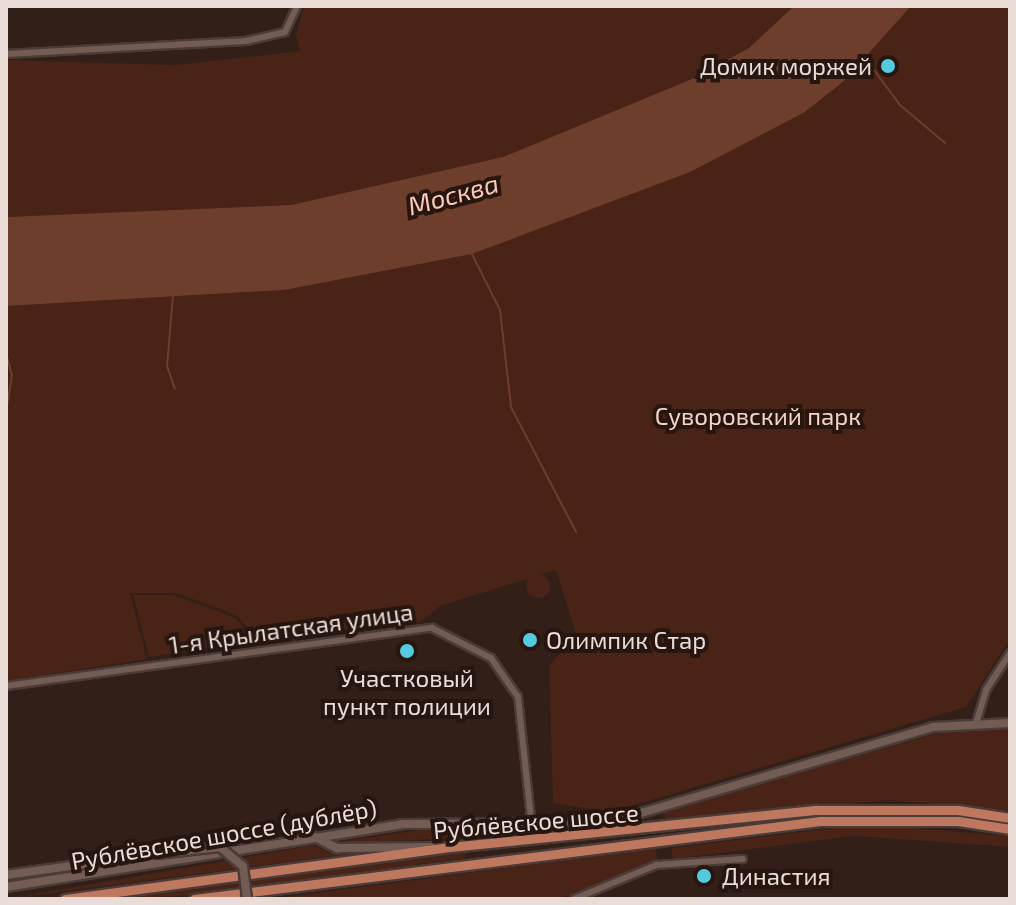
<!DOCTYPE html>
<html>
<head>
<meta charset="utf-8">
<style>
	body { margin:0 }
	#map { position:relative; width:1016px; height:905px; overflow:hidden; background:#311f18; font-family:"Exo 2",sans-serif }
	div>[style] { position:absolute }
	.green>* { inset:0; background:#482316 }
	.round { border-radius:50% }
	.water>* { inset:0; background:#6e3e2d }
	.stream>* { height:2px; margin:-1px; padding:0 1px; transform-origin:1px; border-radius:1px; background:#6e3e2d }
	.roads { filter:drop-shadow(2px 0 #4a3b37) drop-shadow(-2px 0 #4a3b37) drop-shadow(0 2px #4a3b37) drop-shadow(0 -2px #4a3b37) }
	.street>* { height:6px; margin:-3px; padding:0 3px; transform-origin:3px; border-radius:3px; background:#725c54 }
	.secondary>* { height:8px; margin:-4px; padding:0 4px; transform-origin:4px; border-radius:4px; background:#725c54 }
	.primary>* { height:9px; margin:-4.5px; padding:0 4.5px; transform-origin:4.5px; border-radius:4.5px; background:#bd785f }
	.bridges { filter:drop-shadow(2px 0 #4a3b37) drop-shadow(-2px 0 #4a3b37) drop-shadow(0 2px #4a3b37) drop-shadow(0 -2px #4a3b37) }
	.secondary-bridge>* { height:8px; margin:-4px; padding:0 4px; transform-origin:4px; border-radius:4px; background:#725c54 }
	.dots>* { width:22px; height:22px; translate:-50% -50%; box-sizing:border-box; border:4px solid #27150f; border-radius:50% }
	span { translate:-50% -50%; white-space:nowrap; text-align:center; line-height:1.15; -webkit-text-stroke:8px #27150f; paint-order:stroke }
	.poi-label { font-size:24px; color:#eaddd8 }
	.right { translate:-100% -50%; text-align:right }
	.left { translate:0 -50%; text-align:left }
	.park-label { font-size:24px; color:#f5d3c7 }
	.street-label { font-size:24px; color:#eaddd8 }
	.water-label { font-size:26px; color:#fac8b6; font-style:italic }
	.frame { position:absolute; inset:0; border:8px solid #eaddd8; pointer-events:none }
</style>
</head>
<body>
<div id="map">
	<div class="green">
		<div style="clip-path:polygon(304px 6px,794px 6px,749px 48px,692px 79px,503px 157px,291px 205px,6px 217px,6px 60px,175px 65px,300px 51px,296px 34px)"></div>
		<div style="clip-path:polygon(911px 6px,1010px 6px,1010px 639px,966px 707px,611px 812px,553px 803px,549px 666px,576px 634px,556px 570px,440px 606px,420px 622px,264px 646px,236px 615px,176px 593px,130px 593px,147px 659px,6px 681px,6px 306px,284px 290px,472px 254px,689px 172px,805px 112px,844px 81px)"></div>
		<div class="round" style="left:526px;top:574px;width:24px;height:24px"></div>
		<div style="clip-path:polygon(133px 595px,174px 595px,234px 617px,257px 641px,149px 657px)"></div>
		<div style="clip-path:polygon(973px 723px,1010px 729px,1010px 811px,888px 800px,666px 825px,664px 811px)"></div>
		<div style="clip-path:polygon(864px 824px,1010px 836px,1010px 847px,855px 836px,673px 859px,671px 848px)"></div>
		<div style="clip-path:polygon(426px 829px,489px 834px,551px 835px,331px 843px)"></div>
		<div style="clip-path:polygon(314px 845px,325px 851px,387px 849px,6px 899px)"></div>
		<div style="clip-path:polygon(656px 848px,657px 861px,559px 899px,270px 899px)"></div>
		<div style="clip-path:polygon(465px 852px,466px 858px,185px 896px,108px 899px)"></div>
	</div>
	<div class="water">
		<div style="clip-path:polygon(794px 6px,911px 6px,844px 81px,805px 112px,690px 172px,472px 254px,284px 290px,6px 306px,6px 217px,291px 205px,503px 157px,692px 79px,749px 48px)"></div>
	</div>
	<div class="stream">
		<div style="left:865px;top:58px;width:59px;rotate:53.3deg"></div>
		<div style="left:900px;top:105px;width:59px;rotate:40.2deg"></div>
		<div style="left:472px;top:254px;width:63px;rotate:63.4deg"></div>
		<div style="left:500px;top:310px;width:98px;rotate:83.5deg"></div>
		<div style="left:511px;top:407px;width:141px;rotate:62.5deg"></div>
		<div style="left:173px;top:295px;width:71px;rotate:94.8deg"></div>
		<div style="left:167px;top:366px;width:24px;rotate:71deg"></div>
		<div style="left:6px;top:353px;width:23px;rotate:75deg"></div>
		<div style="left:12px;top:375px;width:39px;rotate:99deg"></div>
	</div>
	<div class="roads">
		<div class="street">
			<div style="left:6px;top:54px;width:240px;rotate:-3.1deg"></div>
			<div style="left:246px;top:41px;width:40px;rotate:-13deg"></div>
			<div style="left:285px;top:32px;width:29px;rotate:-65deg"></div>
			<div style="left:6px;top:686px;width:430px;rotate:-7.8deg"></div>
			<div style="left:432px;top:628px;width:66px;rotate:27deg"></div>
			<div style="left:491px;top:658px;width:47px;rotate:55.3deg"></div>
			<div style="left:518px;top:697px;width:133px;rotate:83.9deg"></div>
			<div style="left:977px;top:720px;width:31px;rotate:-73deg"></div>
			<div style="left:986px;top:690px;width:44px;rotate:-57deg"></div>
			<div style="left:574px;top:899px;width:89px;rotate:-22.5deg"></div>
			<div style="left:656px;top:865px;width:87px;rotate:-3.9deg"></div>
		</div>
		<div class="secondary">
			<div style="left:315px;top:837px;width:25px;rotate:27deg"></div>
			<div style="left:337px;top:848px;width:94px;rotate:-0.6deg"></div>
			<div style="left:6px;top:875px;width:152px;rotate:-7.9deg"></div>
			<div style="left:6px;top:887px;width:401px;rotate:-9deg"></div>
			<div style="left:402px;top:824px;width:205px;rotate:-0.3deg"></div>
			<div style="left:607px;top:823px;width:340px;rotate:-16.4deg"></div>
			<div style="left:933px;top:727px;width:77px;rotate:-3deg"></div>
		</div>
		<div class="primary">
			<div style="left:65px;top:899px;width:388px;rotate:-7.7deg"></div>
			<div style="left:450px;top:847px;width:369px;rotate:-5.8deg"></div>
			<div style="left:817px;top:810px;width:141px"></div>
			<div style="left:958px;top:810px;width:53px;rotate:8.7deg"></div>
			<div style="left:194px;top:899px;width:631px;rotate:-7.1deg"></div>
			<div style="left:820px;top:821px;width:138px"></div>
			<div style="left:958px;top:821px;width:53px;rotate:8.7deg"></div>
		</div>
	</div>
	<div class="bridges">
		<div class="secondary-bridge">
			<div style="left:157px;top:854px;width:63px;rotate:-6.3deg"></div>
			<div style="left:220px;top:847px;width:30px;rotate:40deg"></div>
			<div style="left:243px;top:866px;width:33px;rotate:83deg"></div>
		</div>
	</div>
	<div class="dots">
		<div style="left:888px;top:66px;background:#55cadf"></div>
		<div style="left:530px;top:640px;background:#55cadf"></div>
		<div style="left:407px;top:651px;background:#55cadf"></div>
		<div style="left:704px;top:876px;background:#55cadf"></div>
	</div>
	<div class="poi-label">
		<span class="right" style="left:872px;top:66px">Домик моржей</span>
		<span class="left" style="left:546px;top:640px">Олимпик Стар</span>
		<span style="left:407px;top:692px">Участковый<br>пункт полиции</span>
		<span class="left" style="left:722px;top:876px">Династия</span>
	</div>
	<div class="park-label">
		<span style="left:758px;top:416px">Суворовский парк</span>
	</div>
	<div class="street-label">
		<span style="left:291px;top:628px;rotate:-8deg">1-я Крылатская улица</span>
		<span style="left:536px;top:821px;rotate:-5deg">Рублёвское шоссе</span>
		<span style="left:224px;top:834px;rotate:-10deg">Рублёвское шоссе (дублёр)</span>
	</div>
	<div class="water-label">
		<span style="left:453px;top:194px;rotate:-15deg">Москва</span>
	</div>
	<div class="frame"></div>
</div>
</body>
</html>
